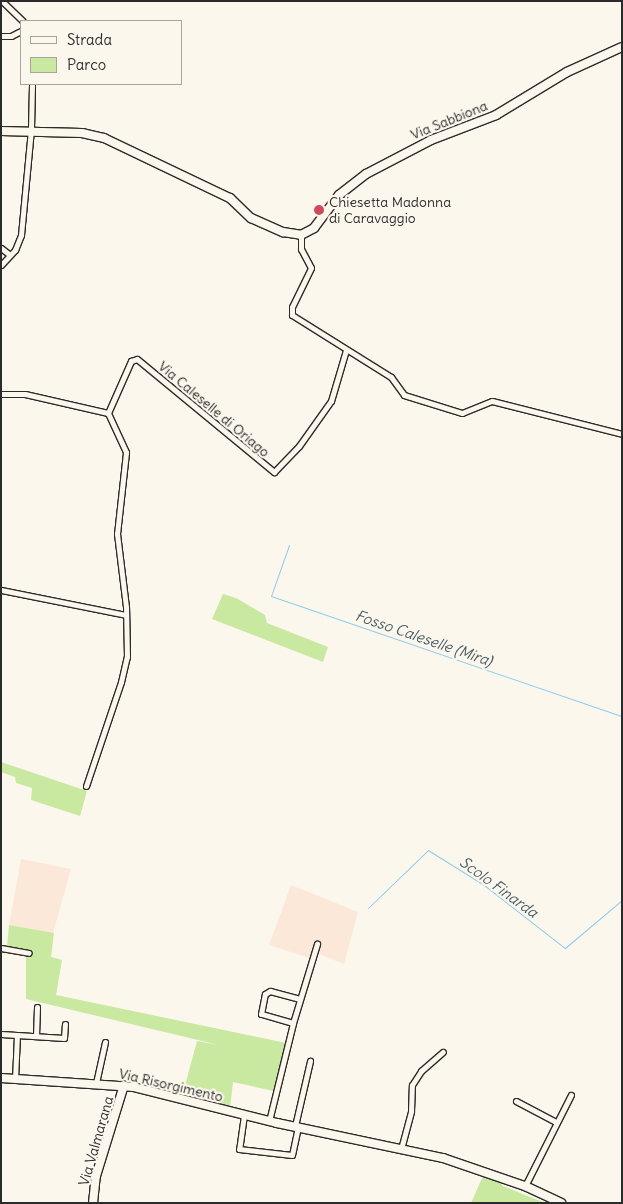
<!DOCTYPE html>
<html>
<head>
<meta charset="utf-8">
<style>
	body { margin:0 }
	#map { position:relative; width:623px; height:1204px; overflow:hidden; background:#fbf7ec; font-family:Delius,sans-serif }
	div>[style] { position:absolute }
	.built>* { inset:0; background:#fbe8d9 }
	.green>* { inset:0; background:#c9e8a0 }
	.stream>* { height:1px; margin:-0.5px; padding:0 0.5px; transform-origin:0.5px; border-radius:0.5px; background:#8ccded }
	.roads { filter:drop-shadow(1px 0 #2b2b2b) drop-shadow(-1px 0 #2b2b2b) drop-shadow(0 1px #2b2b2b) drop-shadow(0 -1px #2b2b2b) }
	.street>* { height:5px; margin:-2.5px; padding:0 2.5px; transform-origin:2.5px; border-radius:2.5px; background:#fbf7ec }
	.secondary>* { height:8px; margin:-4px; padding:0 4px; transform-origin:4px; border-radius:4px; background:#fbf7ec }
	.dots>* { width:14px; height:14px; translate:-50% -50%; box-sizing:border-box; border:2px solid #fbf7ec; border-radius:50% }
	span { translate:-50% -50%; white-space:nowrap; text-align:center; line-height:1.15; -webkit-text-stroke:4.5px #fbf7ec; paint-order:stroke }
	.street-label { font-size:14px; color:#2b2b2b }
	.poi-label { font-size:14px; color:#2b2b2b }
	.left { translate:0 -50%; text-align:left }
	.water-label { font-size:15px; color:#485c65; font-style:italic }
	.frame { position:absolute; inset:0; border:2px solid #2b2b2b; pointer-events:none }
	.legend { position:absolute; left:20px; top:20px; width:162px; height:65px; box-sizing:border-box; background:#fbf7ec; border:1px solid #a8a59f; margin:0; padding:6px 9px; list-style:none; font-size:15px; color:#2b2b2b }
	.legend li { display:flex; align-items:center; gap:10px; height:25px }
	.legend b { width:25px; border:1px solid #a8a59f }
</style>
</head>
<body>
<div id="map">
	<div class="built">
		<div style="clip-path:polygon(21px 859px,71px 869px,53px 933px,9px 925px)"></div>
		<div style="clip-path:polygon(291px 885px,358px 912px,344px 964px,317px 953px,312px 959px,269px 945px)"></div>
	</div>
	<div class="green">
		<div style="clip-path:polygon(223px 594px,236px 598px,265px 615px,267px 623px,328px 647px,323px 662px,212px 619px)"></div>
		<div style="clip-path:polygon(1px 762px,87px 791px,80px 816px,31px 800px,32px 788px,16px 783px,15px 777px,1px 772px)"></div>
		<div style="clip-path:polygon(9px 925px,54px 933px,51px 957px,62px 960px,56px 995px,291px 1044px,278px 1092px,233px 1082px,230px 1107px,183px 1093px,197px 1041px,219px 1045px,26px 999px,26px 955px,7px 947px)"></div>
		<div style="clip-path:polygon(483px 1176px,500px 1181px,503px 1186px,545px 1203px,471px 1203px)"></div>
	</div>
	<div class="stream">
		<div style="left:289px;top:545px;width:54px;rotate:109.4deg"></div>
		<div style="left:271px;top:596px;width:371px;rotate:18.9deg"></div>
		<div style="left:368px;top:908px;width:83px;rotate:-44deg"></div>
		<div style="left:428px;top:850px;width:66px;rotate:32deg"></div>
		<div style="left:484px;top:885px;width:103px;rotate:37.9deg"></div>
		<div style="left:565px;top:948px;width:75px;rotate:-40.1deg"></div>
	</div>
	<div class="roads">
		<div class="street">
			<div style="left:2px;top:1px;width:29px;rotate:44deg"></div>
			<div style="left:1px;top:36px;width:10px"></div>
			<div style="left:11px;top:36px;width:11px;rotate:-27deg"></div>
			<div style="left:301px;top:235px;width:14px;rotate:90deg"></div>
			<div style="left:301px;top:249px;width:21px;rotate:62deg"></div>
			<div style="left:311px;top:268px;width:43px;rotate:116deg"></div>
			<div style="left:292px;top:307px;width:8px;rotate:90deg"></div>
			<div style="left:292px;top:315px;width:117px;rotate:32.1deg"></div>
			<div style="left:391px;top:377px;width:22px;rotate:54deg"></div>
			<div style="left:404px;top:395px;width:61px;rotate:17.2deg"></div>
			<div style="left:462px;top:413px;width:32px;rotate:-22deg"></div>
			<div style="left:492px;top:401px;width:134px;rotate:14.2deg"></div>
			<div style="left:1px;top:248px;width:11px;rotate:38deg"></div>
			<div style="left:1px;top:265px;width:21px;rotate:-47deg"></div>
			<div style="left:15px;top:250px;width:16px;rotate:-68deg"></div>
			<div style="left:21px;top:235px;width:106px;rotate:-84.6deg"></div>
			<div style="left:31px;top:129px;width:45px;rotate:-88.7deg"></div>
			<div style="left:1px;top:394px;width:24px"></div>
			<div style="left:25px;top:394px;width:85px;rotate:12.9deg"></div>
			<div style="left:108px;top:413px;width:57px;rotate:-66.1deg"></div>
			<div style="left:131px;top:361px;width:6px;rotate:-18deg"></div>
			<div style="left:137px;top:359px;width:178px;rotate:39.5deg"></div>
			<div style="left:274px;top:472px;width:36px;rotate:-46deg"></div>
			<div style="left:299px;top:446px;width:55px;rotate:-54.6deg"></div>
			<div style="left:331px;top:401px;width:53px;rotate:-73.6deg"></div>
			<div style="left:1px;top:590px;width:127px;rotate:11.3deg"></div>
			<div style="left:86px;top:786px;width:110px;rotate:-71.4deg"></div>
			<div style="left:121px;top:682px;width:26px;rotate:-77deg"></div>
			<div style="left:127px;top:657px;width:50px;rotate:-91.1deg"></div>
			<div style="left:126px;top:607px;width:74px;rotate:-97deg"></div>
			<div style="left:117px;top:534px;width:82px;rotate:-83.7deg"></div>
			<div style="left:126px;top:452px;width:43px;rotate:-114.8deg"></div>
			<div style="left:1px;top:948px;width:28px;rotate:10deg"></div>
			<div style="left:293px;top:1023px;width:33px;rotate:-164deg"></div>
			<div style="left:261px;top:1014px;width:20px;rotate:-79deg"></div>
			<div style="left:265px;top:994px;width:6px;rotate:-31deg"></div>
			<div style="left:270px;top:991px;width:30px;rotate:15deg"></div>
			<div style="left:1px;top:1034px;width:63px;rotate:3.6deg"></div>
			<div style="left:64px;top:1038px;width:14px;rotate:-86deg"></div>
			<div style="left:36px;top:1036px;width:29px;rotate:-88deg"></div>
			<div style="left:15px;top:1079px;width:44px;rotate:-87.4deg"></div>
			<div style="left:96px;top:1083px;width:42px;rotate:-77.6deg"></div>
			<div style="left:516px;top:1101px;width:45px;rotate:27.7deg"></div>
			<div style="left:244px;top:1115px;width:34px;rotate:98deg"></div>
			<div style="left:239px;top:1149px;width:53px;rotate:6.5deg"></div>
			<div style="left:292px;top:1155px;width:29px;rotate:-78deg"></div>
			<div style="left:269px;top:1121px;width:101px;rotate:-76.2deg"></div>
			<div style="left:293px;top:1023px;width:83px;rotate:-73.1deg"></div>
			<div style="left:295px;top:1126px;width:67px;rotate:-77deg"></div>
			<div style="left:401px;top:1149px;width:39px;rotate:-75deg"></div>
			<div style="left:411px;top:1111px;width:26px;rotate:-88deg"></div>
			<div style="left:412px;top:1085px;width:17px;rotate:-57deg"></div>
			<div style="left:421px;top:1071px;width:29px;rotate:-41deg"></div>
			<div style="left:525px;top:1186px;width:102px;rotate:-63.2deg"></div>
		</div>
		<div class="secondary">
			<div style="left:1px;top:131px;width:81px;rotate:1.4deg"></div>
			<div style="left:82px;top:133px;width:23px;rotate:13deg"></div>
			<div style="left:104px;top:138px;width:140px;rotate:25.5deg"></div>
			<div style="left:230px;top:198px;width:29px;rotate:44deg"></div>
			<div style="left:251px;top:218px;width:35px;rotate:24deg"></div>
			<div style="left:283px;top:232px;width:18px;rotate:9deg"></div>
			<div style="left:301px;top:235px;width:15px;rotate:-28deg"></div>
			<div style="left:314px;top:228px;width:41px;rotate:-52.9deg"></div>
			<div style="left:339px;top:195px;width:34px;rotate:-38deg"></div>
			<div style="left:366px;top:174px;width:73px;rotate:-27.6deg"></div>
			<div style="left:431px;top:140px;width:70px;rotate:-21deg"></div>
			<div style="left:496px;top:115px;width:83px;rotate:-31.2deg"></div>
			<div style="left:567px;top:72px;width:60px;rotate:-24.4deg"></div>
			<div style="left:1px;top:1078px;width:133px;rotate:3.9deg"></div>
			<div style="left:134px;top:1087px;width:147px;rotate:14.1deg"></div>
			<div style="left:277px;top:1123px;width:170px;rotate:11.9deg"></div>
			<div style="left:443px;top:1158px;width:87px;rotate:18.9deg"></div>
			<div style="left:525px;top:1186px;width:40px;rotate:25deg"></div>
			<div style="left:93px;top:1203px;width:27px;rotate:-84deg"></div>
			<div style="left:96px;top:1176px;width:95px;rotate:-72.9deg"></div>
		</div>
	</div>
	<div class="dots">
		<div style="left:319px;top:210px;background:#d1495b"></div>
	</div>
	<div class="street-label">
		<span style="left:449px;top:120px;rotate:-22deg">Via Sabbiona</span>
		<span style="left:214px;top:409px;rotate:40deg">Via Caleselle di Oriago</span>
		<span style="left:171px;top:1085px;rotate:13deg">Via Risorgimento</span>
		<span style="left:96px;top:1141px;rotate:-74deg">Via Valmarana</span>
	</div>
	<div class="poi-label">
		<span class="left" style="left:329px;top:210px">Chiesetta Madonna<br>di Caravaggio</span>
	</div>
	<div class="water-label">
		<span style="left:424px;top:638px;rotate:19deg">Fosso Caleselle (Mira)</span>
		<span style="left:499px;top:887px;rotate:36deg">Scolo Finarda</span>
	</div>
	<div class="frame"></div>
	<ul class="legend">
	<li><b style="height:6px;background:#fbf7ec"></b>Strada</li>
	<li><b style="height:14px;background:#c9e8a0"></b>Parco</li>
	</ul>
</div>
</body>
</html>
